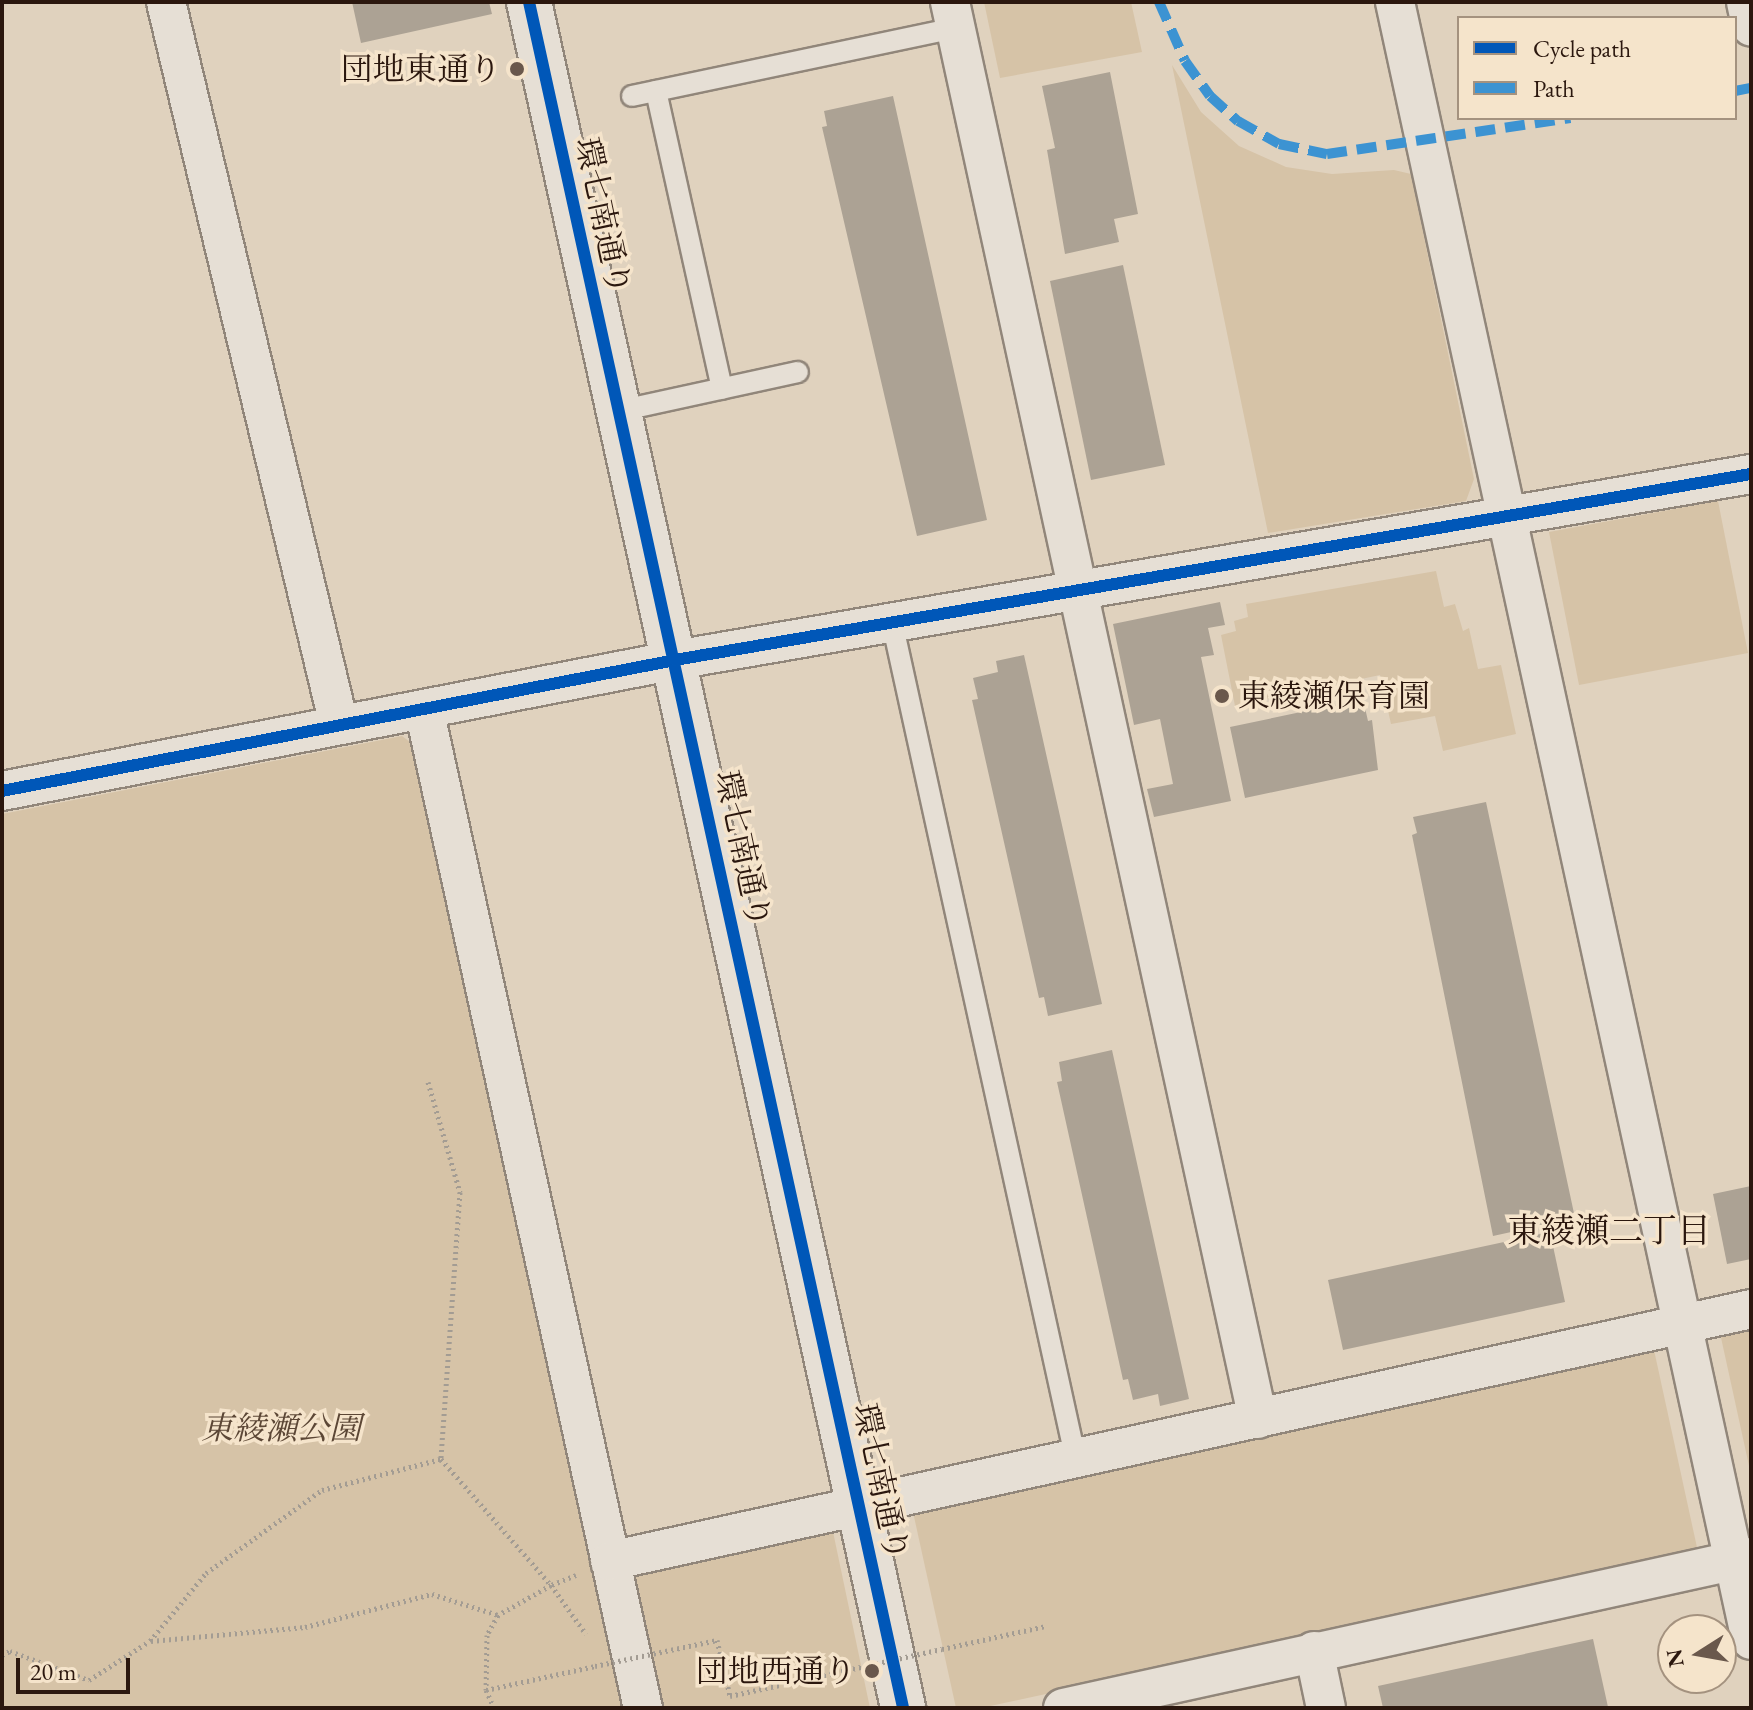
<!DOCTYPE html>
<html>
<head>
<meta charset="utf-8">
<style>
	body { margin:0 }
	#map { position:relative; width:1753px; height:1710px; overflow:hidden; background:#e0d2be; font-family:"EB Garamond","Noto Serif JP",serif }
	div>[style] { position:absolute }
	.green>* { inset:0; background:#d6c3a7 }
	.building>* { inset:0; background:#aca294 }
	.path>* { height:5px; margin-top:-2.5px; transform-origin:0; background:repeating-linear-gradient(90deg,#a39c93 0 2px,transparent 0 6px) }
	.roads { filter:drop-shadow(2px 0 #91867a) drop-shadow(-2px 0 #91867a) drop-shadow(0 2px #91867a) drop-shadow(0 -2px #91867a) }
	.service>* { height:20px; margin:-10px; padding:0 10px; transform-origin:10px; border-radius:10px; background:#e6dfd5 }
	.minor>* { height:38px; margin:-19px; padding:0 19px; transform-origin:19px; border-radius:19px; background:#e6dfd5 }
	.tertiary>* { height:44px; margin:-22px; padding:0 22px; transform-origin:22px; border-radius:22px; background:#e6dfd5 }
	.path-bridge>* { height:5px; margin-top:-2.5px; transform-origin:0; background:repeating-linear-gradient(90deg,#a39c93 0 2px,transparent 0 6px) }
	.quiet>* { height:10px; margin-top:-5px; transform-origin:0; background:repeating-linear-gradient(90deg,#3c93d2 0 20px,transparent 0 30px) }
	.cycleway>* { height:12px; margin:-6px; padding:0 6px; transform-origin:6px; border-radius:6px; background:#0057b8 }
	.dots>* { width:22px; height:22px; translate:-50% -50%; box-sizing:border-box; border:4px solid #f5e4cb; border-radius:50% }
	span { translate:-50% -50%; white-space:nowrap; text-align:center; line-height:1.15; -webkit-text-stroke:7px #f5e4cb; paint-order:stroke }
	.poi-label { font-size:32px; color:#2b170e }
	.right { translate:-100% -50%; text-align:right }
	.left { translate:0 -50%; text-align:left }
	.street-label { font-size:32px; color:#2b170e }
	.park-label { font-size:32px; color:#5c4736; font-style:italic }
	.neighbourhood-label { font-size:34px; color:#2b170e }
	.frame { position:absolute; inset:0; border:4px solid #2b170e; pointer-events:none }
	.legend { position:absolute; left:1457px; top:16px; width:280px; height:104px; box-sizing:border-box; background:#f5e4cb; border:2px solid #a4927f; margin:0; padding:10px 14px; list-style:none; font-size:24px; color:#2b170e }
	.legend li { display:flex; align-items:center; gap:16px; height:40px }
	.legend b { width:40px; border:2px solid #a4927f }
	.north { position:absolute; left:1657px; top:1614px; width:80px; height:80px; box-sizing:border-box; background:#f5e4cb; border:2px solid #a4927f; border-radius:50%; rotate:259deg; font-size:22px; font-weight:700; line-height:32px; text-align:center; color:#2b170e }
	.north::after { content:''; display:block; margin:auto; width:28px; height:36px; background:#6a584c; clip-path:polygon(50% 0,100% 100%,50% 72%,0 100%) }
	.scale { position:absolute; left:16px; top:1658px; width:114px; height:36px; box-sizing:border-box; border:4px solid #2b170e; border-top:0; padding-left:10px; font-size:24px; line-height:28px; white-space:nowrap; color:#2b170e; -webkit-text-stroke:6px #f5e4cb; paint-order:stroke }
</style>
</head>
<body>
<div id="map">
	<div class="green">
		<div style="clip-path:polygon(984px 2px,1131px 2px,1142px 52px,1000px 78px)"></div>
		<div style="clip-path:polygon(1172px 65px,1201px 112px,1239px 146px,1286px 167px,1332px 174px,1394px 170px,1411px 174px,1474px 479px,1466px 501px,1268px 533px)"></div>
		<div style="clip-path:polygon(1718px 501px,1748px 653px,1579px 685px,1549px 532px)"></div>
		<div style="clip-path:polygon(1436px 571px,1444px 607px,1455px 604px,1463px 631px,1469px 628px,1478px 669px,1501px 665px,1516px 734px,1443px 751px,1435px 716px,1391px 724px,1380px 675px,1235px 706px,1221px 635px,1236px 631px,1234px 621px,1248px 617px,1246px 604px)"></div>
		<div style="clip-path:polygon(402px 736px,418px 748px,627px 1708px,2px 1708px,2px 814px)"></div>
		<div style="clip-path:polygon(1751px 1326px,1751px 1475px,1720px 1333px)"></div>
		<div style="clip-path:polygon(1654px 1350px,1698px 1552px,981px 1708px,956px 1708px,913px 1512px)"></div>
		<div style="clip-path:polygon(832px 1527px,870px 1708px,660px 1708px,633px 1572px)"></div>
	</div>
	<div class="building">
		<div style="clip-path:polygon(352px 2px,489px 2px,492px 14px,361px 43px)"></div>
		<div style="clip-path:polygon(1110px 72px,1138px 214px,1114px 219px,1119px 242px,1065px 254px,1047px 150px,1055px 148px,1042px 86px)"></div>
		<div style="clip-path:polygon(893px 96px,987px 520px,917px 536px,822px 127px,827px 126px,824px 111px)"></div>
		<div style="clip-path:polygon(1123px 265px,1165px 465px,1091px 480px,1050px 281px)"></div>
		<div style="clip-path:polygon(1220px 602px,1225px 625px,1208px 628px,1214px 655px,1201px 657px,1231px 801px,1154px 817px,1147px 789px,1173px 784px,1160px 719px,1134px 725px,1113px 624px)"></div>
		<div style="clip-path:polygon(1024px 655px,1102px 1004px,1048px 1016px,1044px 997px,1039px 998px,972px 700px,978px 699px,973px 678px,998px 672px,996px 661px)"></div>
		<div style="clip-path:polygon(1363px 699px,1368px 721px,1372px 720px,1378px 770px,1245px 798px,1230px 727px)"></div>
		<div style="clip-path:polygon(1486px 802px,1575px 1218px,1493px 1236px,1412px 835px,1417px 833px,1413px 817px)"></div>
		<div style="clip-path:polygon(1112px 1050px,1189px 1399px,1160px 1406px,1158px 1394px,1133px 1400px,1128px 1379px,1123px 1380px,1057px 1082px,1062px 1081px,1059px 1062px)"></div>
		<div style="clip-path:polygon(1751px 1186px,1751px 1259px,1727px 1264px,1713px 1194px)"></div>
		<div style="clip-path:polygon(1550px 1232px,1565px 1302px,1343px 1350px,1328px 1280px)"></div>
		<div style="clip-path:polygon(1593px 1639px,1608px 1707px,1383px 1708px,1378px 1686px)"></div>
	</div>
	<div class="path">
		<div style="left:428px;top:1082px;width:115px;rotate:73.8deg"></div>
		<div style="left:460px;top:1192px;width:268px;rotate:94.1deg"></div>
		<div style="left:576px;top:1575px;width:27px;rotate:158deg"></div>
		<div style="left:551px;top:1585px;width:60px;rotate:54.5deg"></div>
		<div style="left:151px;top:1641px;width:155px;rotate:-5.2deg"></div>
		<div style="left:305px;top:1627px;width:131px;rotate:-14.6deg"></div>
		<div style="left:432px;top:1594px;width:69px;rotate:17.7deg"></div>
		<div style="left:942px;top:1649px;width:107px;rotate:-12.5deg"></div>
		<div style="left:2px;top:1655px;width:9px;rotate:-27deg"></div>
		<div style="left:10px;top:1651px;width:84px;rotate:20.2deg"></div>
		<div style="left:89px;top:1680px;width:72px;rotate:-32.6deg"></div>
		<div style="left:150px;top:1641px;width:88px;rotate:-50.5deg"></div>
		<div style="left:206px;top:1573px;width:143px;rotate:-35.6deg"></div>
		<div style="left:322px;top:1490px;width:123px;rotate:-14.6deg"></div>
		<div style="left:441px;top:1459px;width:167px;rotate:48.9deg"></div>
		<div style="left:551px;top:1585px;width:61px;rotate:150.5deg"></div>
		<div style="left:498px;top:1615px;width:23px;rotate:119deg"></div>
		<div style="left:487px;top:1635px;width:55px;rotate:91deg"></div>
		<div style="left:486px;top:1690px;width:20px;rotate:66deg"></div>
		<div style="left:486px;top:1690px;width:112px;rotate:-12.4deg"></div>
	</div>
	<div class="roads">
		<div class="service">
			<div style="left:656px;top:91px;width:305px;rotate:77.5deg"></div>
			<div style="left:632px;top:96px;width:331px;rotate:-11.9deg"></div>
			<div style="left:619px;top:411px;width:183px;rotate:-12.3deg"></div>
			<div style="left:892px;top:622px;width:858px;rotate:77.62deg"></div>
		</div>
		<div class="minor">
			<div style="left:166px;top:2px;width:743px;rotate:76.54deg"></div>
			<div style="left:950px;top:2px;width:1450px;rotate:77.74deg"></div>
			<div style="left:1395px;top:2px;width:1676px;rotate:77.74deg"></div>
			<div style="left:1746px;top:2px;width:25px;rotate:78deg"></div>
			<div style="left:424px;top:709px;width:1023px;rotate:77.64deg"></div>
			<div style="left:2px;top:791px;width:686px;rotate:-11.01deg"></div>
			<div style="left:675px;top:660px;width:1092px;rotate:-9.81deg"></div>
			<div style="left:610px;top:1561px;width:1168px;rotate:-12.45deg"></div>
			<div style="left:1314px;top:1651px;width:58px;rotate:78.1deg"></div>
			<div style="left:1063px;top:1708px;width:704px;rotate:-12.38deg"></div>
		</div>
		<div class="tertiary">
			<div style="left:529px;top:2px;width:1747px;rotate:77.63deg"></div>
		</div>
	</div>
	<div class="path-bridge">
		<div style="left:595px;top:1666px;width:125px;rotate:-12deg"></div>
		<div style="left:717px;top:1640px;width:57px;rotate:76.9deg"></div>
		<div style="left:730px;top:1696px;width:217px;rotate:-12.5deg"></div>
	</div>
	<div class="quiet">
		<div style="left:1159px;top:2px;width:64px;rotate:66.2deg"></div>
		<div style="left:1185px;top:61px;width:43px;rotate:54.5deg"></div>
		<div style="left:1210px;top:96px;width:38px;rotate:42deg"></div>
		<div style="left:1238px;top:121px;width:47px;rotate:29.3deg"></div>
		<div style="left:1279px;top:144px;width:49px;rotate:11.8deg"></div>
		<div style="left:1327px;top:154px;width:246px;rotate:-8.4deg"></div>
		<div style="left:1735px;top:91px;width:16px;rotate:-11deg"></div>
	</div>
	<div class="cycleway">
		<div style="left:529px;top:2px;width:1747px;rotate:77.63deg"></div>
		<div style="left:2px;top:791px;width:686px;rotate:-11.01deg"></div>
		<div style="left:675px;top:660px;width:1092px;rotate:-9.81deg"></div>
	</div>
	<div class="dots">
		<div style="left:517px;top:69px;background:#6a584c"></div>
		<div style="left:1222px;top:696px;background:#6a584c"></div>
		<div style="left:872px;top:1671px;background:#6a584c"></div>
	</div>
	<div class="poi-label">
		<span class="right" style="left:501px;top:69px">団地東通り</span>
		<span class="left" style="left:1238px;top:696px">東綾瀬保育園</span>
		<span class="right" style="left:856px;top:1671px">団地西通り</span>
	</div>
	<div class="street-label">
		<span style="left:603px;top:216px;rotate:78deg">環七南通り</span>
		<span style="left:743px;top:849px;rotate:78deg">環七南通り</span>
		<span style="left:881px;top:1482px;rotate:78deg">環七南通り</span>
	</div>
	<div class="park-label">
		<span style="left:281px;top:1428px">東綾瀬公園</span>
	</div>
	<div class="neighbourhood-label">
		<span style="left:1609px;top:1231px">東綾瀬二丁目</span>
	</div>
	<div class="frame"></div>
	<ul class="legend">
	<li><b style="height:10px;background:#0057b8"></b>Cycle path</li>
	<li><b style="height:10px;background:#3c93d2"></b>Path</li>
	</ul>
	<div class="north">N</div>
	<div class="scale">20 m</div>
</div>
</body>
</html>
